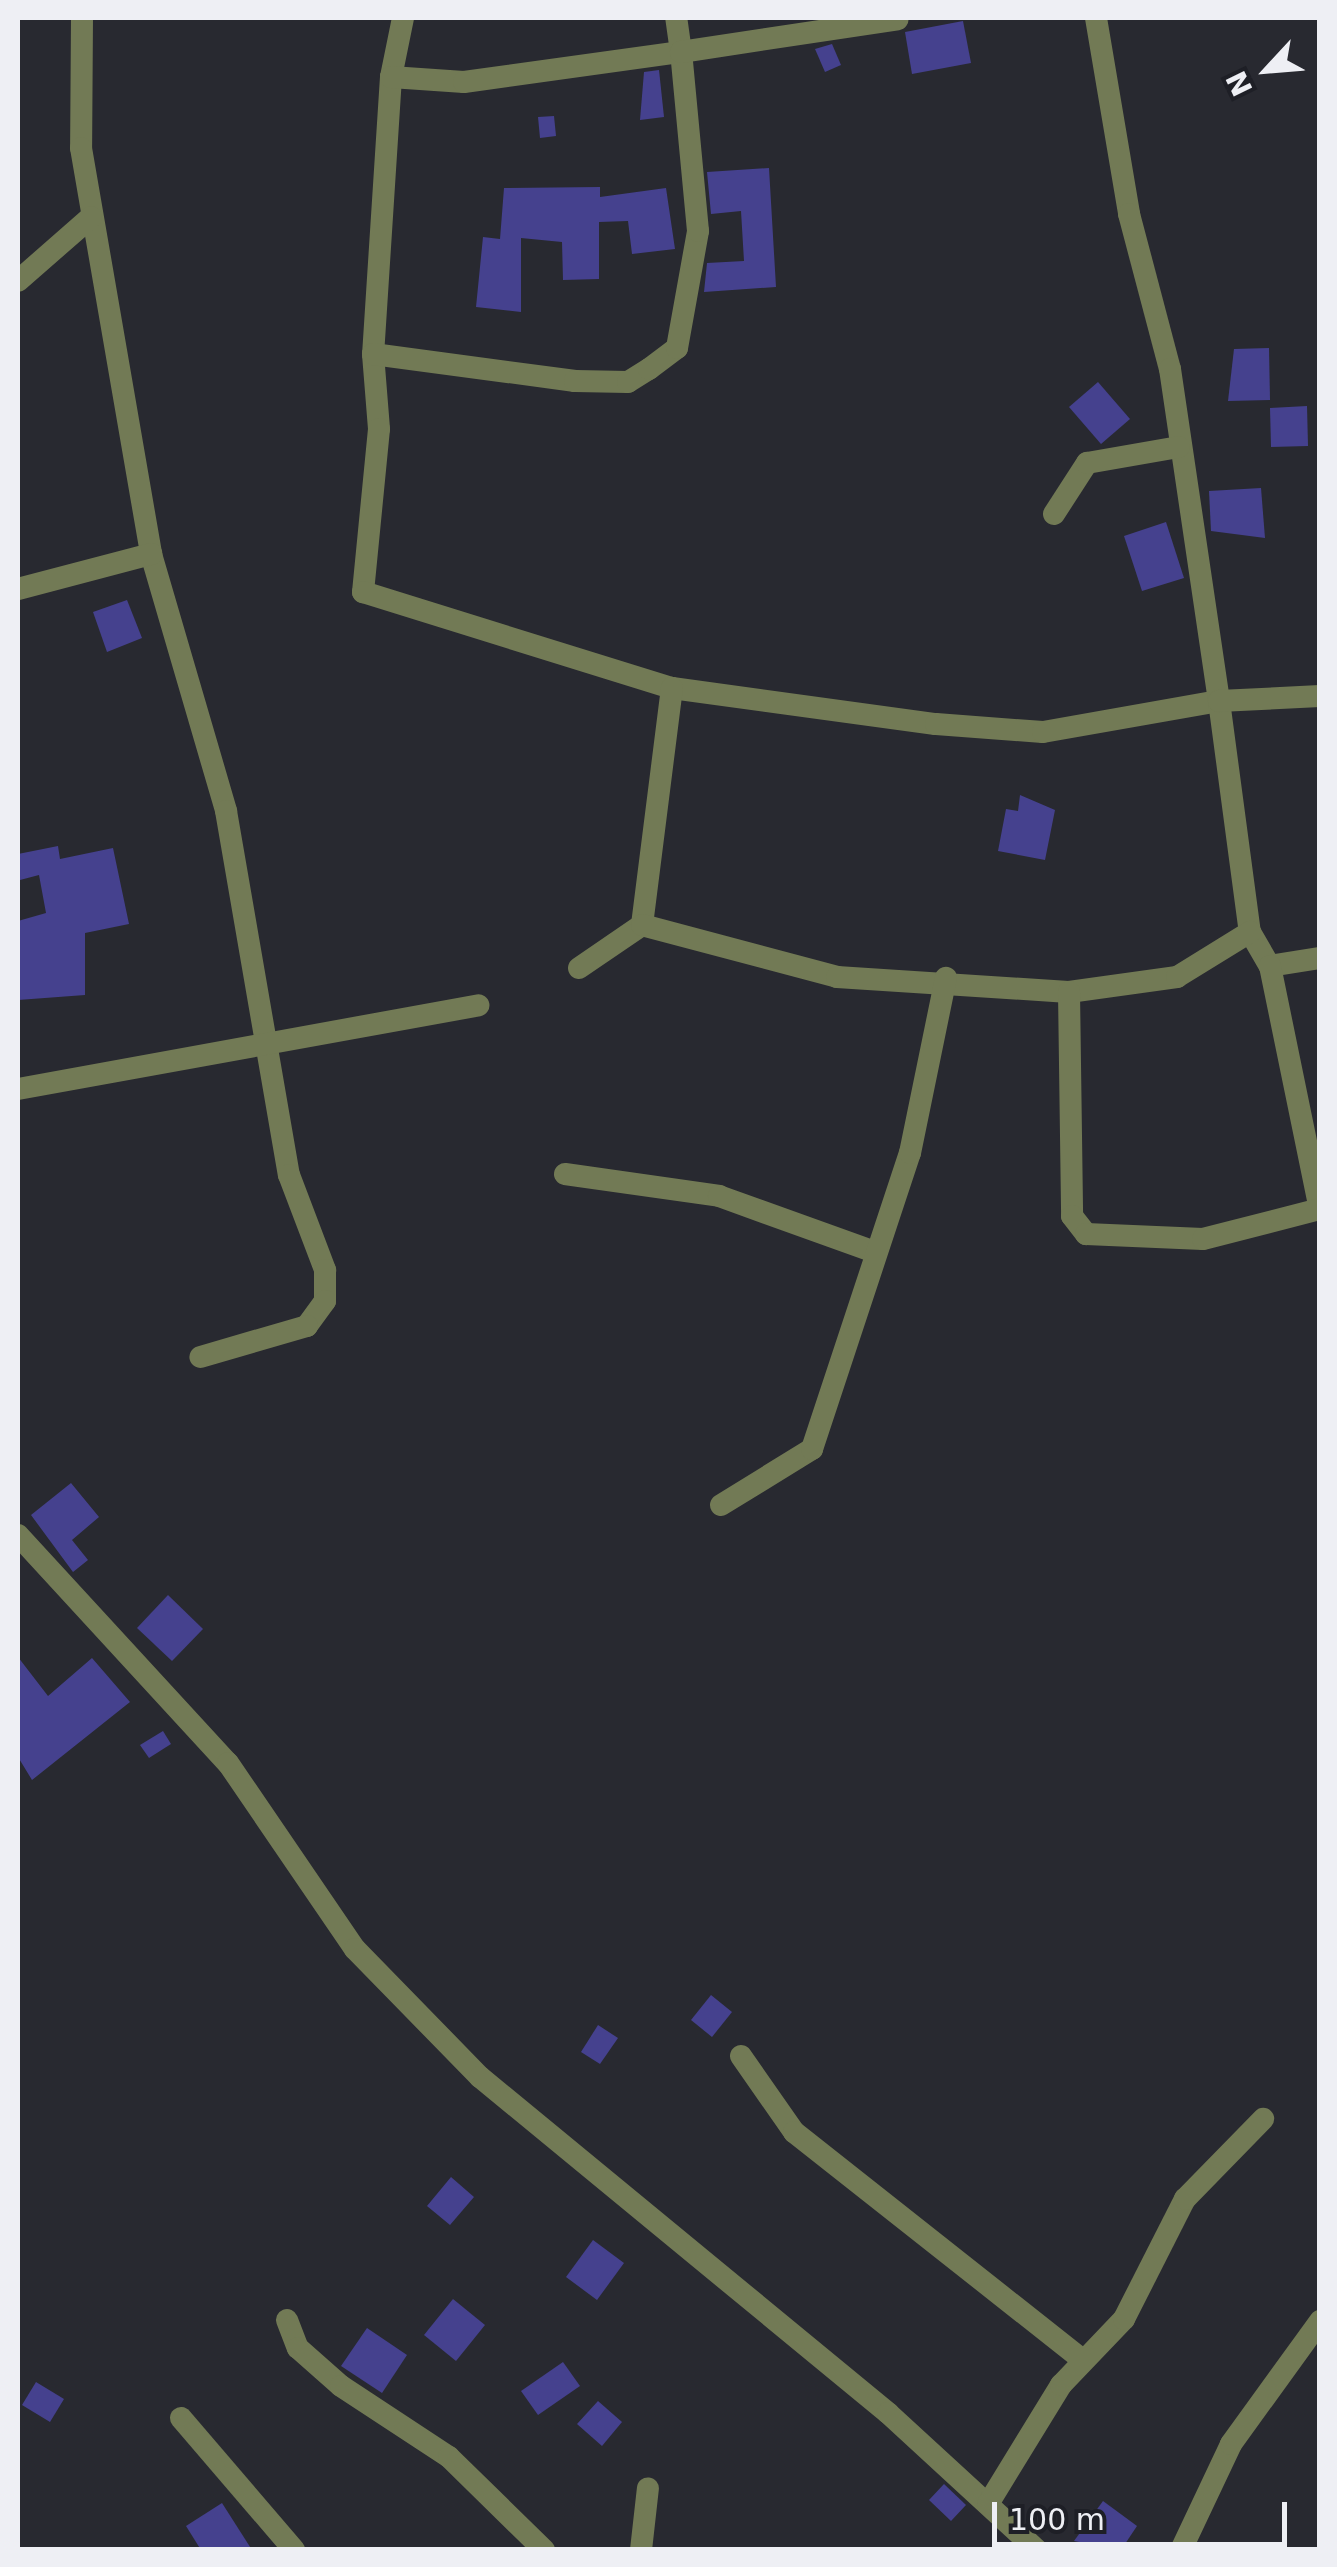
<!DOCTYPE html>
<html>
<head>
<meta charset="utf-8">
<style>
	body { margin:0 }
	#map { position:relative; width:1337px; height:2567px; overflow:hidden; background:#282930; font-family:"DejaVu Sans",sans-serif }
	div>[style] { position:absolute }
	.building>* { inset:0; background:#45418e }
	.minor>* { height:22px; margin:-11px; padding:0 11px; transform-origin:11px; border-radius:11px; background:#727a55 }
	span { translate:-50% -50%; white-space:nowrap; text-align:center; line-height:1.15; -webkit-text-stroke:8px #1e1f26; paint-order:stroke }
	.frame { position:absolute; inset:0; border:20px solid #eeeff4; pointer-events:none }
	.north { position:absolute; left:1217px; top:20px; width:100px; height:100px; -webkit-text-stroke:8px #1e1f26; paint-order:stroke; rotate:244deg; font-size:28px; font-weight:700; line-height:40px; text-align:center; color:#eeeff4 }
	.north::after { content:''; display:block; margin:auto; width:35px; height:45px; background:#eeeff4; clip-path:polygon(50% 0,100% 100%,50% 72%,0 100%) }
	.scale { position:absolute; left:992px; top:2502px; width:295px; height:45px; box-sizing:border-box; border:5px solid #eeeff4; border-top:0; padding-left:12px; font-size:30px; line-height:35px; white-space:nowrap; color:#eeeff4; -webkit-text-stroke:8px #1e1f26; paint-order:stroke }
</style>
</head>
<body>
<div id="map">
	<div class="building">
		<div style="clip-path:polygon(963px 21px,971px 63px,912px 74px,905px 32px)"></div>
		<div style="clip-path:polygon(832px 44px,841px 65px,825px 72px,815px 49px)"></div>
		<div style="clip-path:polygon(659px 70px,664px 117px,640px 120px,644px 72px)"></div>
		<div style="clip-path:polygon(554px 116px,556px 136px,540px 138px,538px 117px)"></div>
		<div style="clip-path:polygon(769px 168px,776px 287px,704px 292px,707px 263px,744px 261px,741px 211px,711px 214px,707px 172px)"></div>
		<div style="clip-path:polygon(600px 187px,600px 197px,666px 188px,675px 249px,632px 254px,628px 221px,599px 222px,599px 279px,563px 280px,562px 242px,521px 238px,521px 312px,476px 307px,483px 237px,500px 239px,504px 188px)"></div>
		<div style="clip-path:polygon(1269px 348px,1270px 400px,1228px 401px,1234px 349px)"></div>
		<div style="clip-path:polygon(1098px 382px,1130px 419px,1101px 444px,1069px 407px)"></div>
		<div style="clip-path:polygon(1307px 406px,1308px 446px,1271px 447px,1270px 408px)"></div>
		<div style="clip-path:polygon(1261px 488px,1265px 538px,1211px 531px,1209px 491px)"></div>
		<div style="clip-path:polygon(1166px 522px,1184px 578px,1142px 591px,1124px 536px)"></div>
		<div style="clip-path:polygon(127px 600px,142px 638px,107px 652px,93px 612px)"></div>
		<div style="clip-path:polygon(1020px 795px,1055px 810px,1045px 860px,998px 851px,1006px 809px,1018px 811px)"></div>
		<div style="clip-path:polygon(58px 846px,60px 859px,113px 848px,129px 924px,85px 933px,85px 995px,18px 1000px,18px 921px,46px 913px,39px 875px,20px 880px,18px 854px)"></div>
		<div style="clip-path:polygon(71px 1483px,99px 1517px,72px 1540px,88px 1560px,73px 1572px,31px 1515px)"></div>
		<div style="clip-path:polygon(168px 1595px,203px 1629px,172px 1661px,137px 1628px)"></div>
		<div style="clip-path:polygon(18px 1657px,48px 1696px,92px 1658px,130px 1702px,32px 1780px,18px 1757px)"></div>
		<div style="clip-path:polygon(163px 1731px,171px 1744px,149px 1758px,140px 1745px)"></div>
		<div style="clip-path:polygon(711px 1995px,732px 2012px,712px 2037px,691px 2020px)"></div>
		<div style="clip-path:polygon(598px 2025px,618px 2038px,600px 2064px,581px 2052px)"></div>
		<div style="clip-path:polygon(451px 2177px,474px 2197px,450px 2225px,427px 2206px)"></div>
		<div style="clip-path:polygon(593px 2240px,624px 2263px,597px 2300px,566px 2277px)"></div>
		<div style="clip-path:polygon(453px 2299px,485px 2325px,456px 2361px,424px 2335px)"></div>
		<div style="clip-path:polygon(367px 2328px,407px 2355px,382px 2393px,341px 2366px)"></div>
		<div style="clip-path:polygon(563px 2362px,580px 2386px,538px 2415px,521px 2391px)"></div>
		<div style="clip-path:polygon(36px 2382px,64px 2399px,50px 2422px,22px 2405px)"></div>
		<div style="clip-path:polygon(598px 2401px,622px 2422px,602px 2446px,577px 2424px)"></div>
		<div style="clip-path:polygon(944px 2484px,966px 2505px,951px 2521px,929px 2500px)"></div>
		<div style="clip-path:polygon(1103px 2501px,1137px 2526px,1121px 2550px,1074px 2541px)"></div>
		<div style="clip-path:polygon(222px 2503px,252px 2550px,201px 2550px,186px 2526px)"></div>
	</div>
	<div class="minor">
		<div style="left:82px;top:18px;width:130px;rotate:90.4deg"></div>
		<div style="left:81px;top:148px;width:412px;rotate:80.2deg"></div>
		<div style="left:151px;top:554px;width:268px;rotate:73.7deg"></div>
		<div style="left:226px;top:811px;width:369px;rotate:80.2deg"></div>
		<div style="left:289px;top:1175px;width:102px;rotate:69.2deg"></div>
		<div style="left:325px;top:1270px;width:31px;rotate:90deg"></div>
		<div style="left:325px;top:1301px;width:31px;rotate:126deg"></div>
		<div style="left:307px;top:1326px;width:111px;rotate:163.8deg"></div>
		<div style="left:403px;top:18px;width:60px;rotate:101.5deg"></div>
		<div style="left:391px;top:77px;width:278px;rotate:93.7deg"></div>
		<div style="left:373px;top:354px;width:75px;rotate:85.4deg"></div>
		<div style="left:379px;top:429px;width:164px;rotate:95.6deg"></div>
		<div style="left:363px;top:592px;width:324px;rotate:17.3deg"></div>
		<div style="left:672px;top:688px;width:266px;rotate:7.8deg"></div>
		<div style="left:936px;top:724px;width:107px;rotate:4.3deg"></div>
		<div style="left:1043px;top:732px;width:179px;rotate:-10deg"></div>
		<div style="left:1219px;top:701px;width:233px;rotate:82.4deg"></div>
		<div style="left:1250px;top:932px;width:39px;rotate:60deg"></div>
		<div style="left:1270px;top:966px;width:51px;rotate:-9.1deg"></div>
		<div style="left:1096px;top:18px;width:199px;rotate:80.4deg"></div>
		<div style="left:1129px;top:214px;width:160px;rotate:75.2deg"></div>
		<div style="left:1170px;top:369px;width:336px;rotate:81.6deg"></div>
		<div style="left:1219px;top:701px;width:101px;rotate:-2.8deg"></div>
		<div style="left:391px;top:77px;width:73px;rotate:3.9deg"></div>
		<div style="left:464px;top:82px;width:219px;rotate:-7.9deg"></div>
		<div style="left:681px;top:52px;width:34px;rotate:-98deg"></div>
		<div style="left:18px;top:281px;width:97px;rotate:-41.2deg"></div>
		<div style="left:373px;top:354px;width:204px;rotate:7.6deg"></div>
		<div style="left:575px;top:381px;width:53px;rotate:1.1deg"></div>
		<div style="left:628px;top:382px;width:25px;rotate:-32deg"></div>
		<div style="left:649px;top:369px;width:35px;rotate:-37deg"></div>
		<div style="left:677px;top:348px;width:119px;rotate:-79.8deg"></div>
		<div style="left:698px;top:231px;width:180px;rotate:-95.4deg"></div>
		<div style="left:681px;top:52px;width:219px;rotate:-8.6deg"></div>
		<div style="left:1054px;top:514px;width:61px;rotate:-57.1deg"></div>
		<div style="left:1087px;top:463px;width:93px;rotate:-9.9deg"></div>
		<div style="left:18px;top:589px;width:138px;rotate:-14.7deg"></div>
		<div style="left:642px;top:925px;width:239px;rotate:-82.8deg"></div>
		<div style="left:1270px;top:966px;width:248px;rotate:78.4deg"></div>
		<div style="left:579px;top:968px;width:76px;rotate:-34.3deg"></div>
		<div style="left:642px;top:925px;width:202px;rotate:14.9deg"></div>
		<div style="left:837px;top:977px;width:232px;rotate:3.7deg"></div>
		<div style="left:1069px;top:992px;width:109px;rotate:-7.9deg"></div>
		<div style="left:1177px;top:977px;width:86px;rotate:-31.7deg"></div>
		<div style="left:1069px;top:992px;width:224px;rotate:89.2deg"></div>
		<div style="left:1072px;top:1216px;width:23px;rotate:52deg"></div>
		<div style="left:1086px;top:1234px;width:117px;rotate:2.4deg"></div>
		<div style="left:1203px;top:1239px;width:121px;rotate:-14.4deg"></div>
		<div style="left:18px;top:1089px;width:468px;rotate:-10.3deg"></div>
		<div style="left:565px;top:1174px;width:156px;rotate:8.1deg"></div>
		<div style="left:719px;top:1196px;width:163px;rotate:19.8deg"></div>
		<div style="left:721px;top:1505px;width:107px;rotate:-31.6deg"></div>
		<div style="left:812px;top:1449px;width:312px;rotate:-71.7deg"></div>
		<div style="left:910px;top:1153px;width:179px;rotate:-78.4deg"></div>
		<div style="left:18px;top:1535px;width:310px;rotate:47.4deg"></div>
		<div style="left:228px;top:1763px;width:225px;rotate:55.7deg"></div>
		<div style="left:355px;top:1949px;width:179px;rotate:45.7deg"></div>
		<div style="left:480px;top:2077px;width:529px;rotate:39.47deg"></div>
		<div style="left:888px;top:2413px;width:202px;rotate:42.6deg"></div>
		<div style="left:741px;top:2056px;width:93px;rotate:55.1deg"></div>
		<div style="left:794px;top:2132px;width:366px;rotate:38.3deg"></div>
		<div style="left:287px;top:2320px;width:30px;rotate:69deg"></div>
		<div style="left:298px;top:2348px;width:57px;rotate:41.5deg"></div>
		<div style="left:341px;top:2386px;width:129px;rotate:33.3deg"></div>
		<div style="left:449px;top:2457px;width:133px;rotate:44.4deg"></div>
		<div style="left:181px;top:2418px;width:174px;rotate:49.4deg"></div>
		<div style="left:988px;top:2504px;width:140px;rotate:-58.5deg"></div>
		<div style="left:1061px;top:2385px;width:91px;rotate:-46.3deg"></div>
		<div style="left:1124px;top:2319px;width:135px;rotate:-63.1deg"></div>
		<div style="left:1185px;top:2199px;width:112px;rotate:-45.7deg"></div>
		<div style="left:641px;top:2550px;width:62px;rotate:-83.6deg"></div>
		<div style="left:1181px;top:2550px;width:117px;rotate:-64.7deg"></div>
		<div style="left:1231px;top:2444px;width:152px;rotate:-54.1deg"></div>
	</div>
	<div class="frame"></div>
	<div class="north">N</div>
	<div class="scale">100 m</div>
</div>
</body>
</html>
